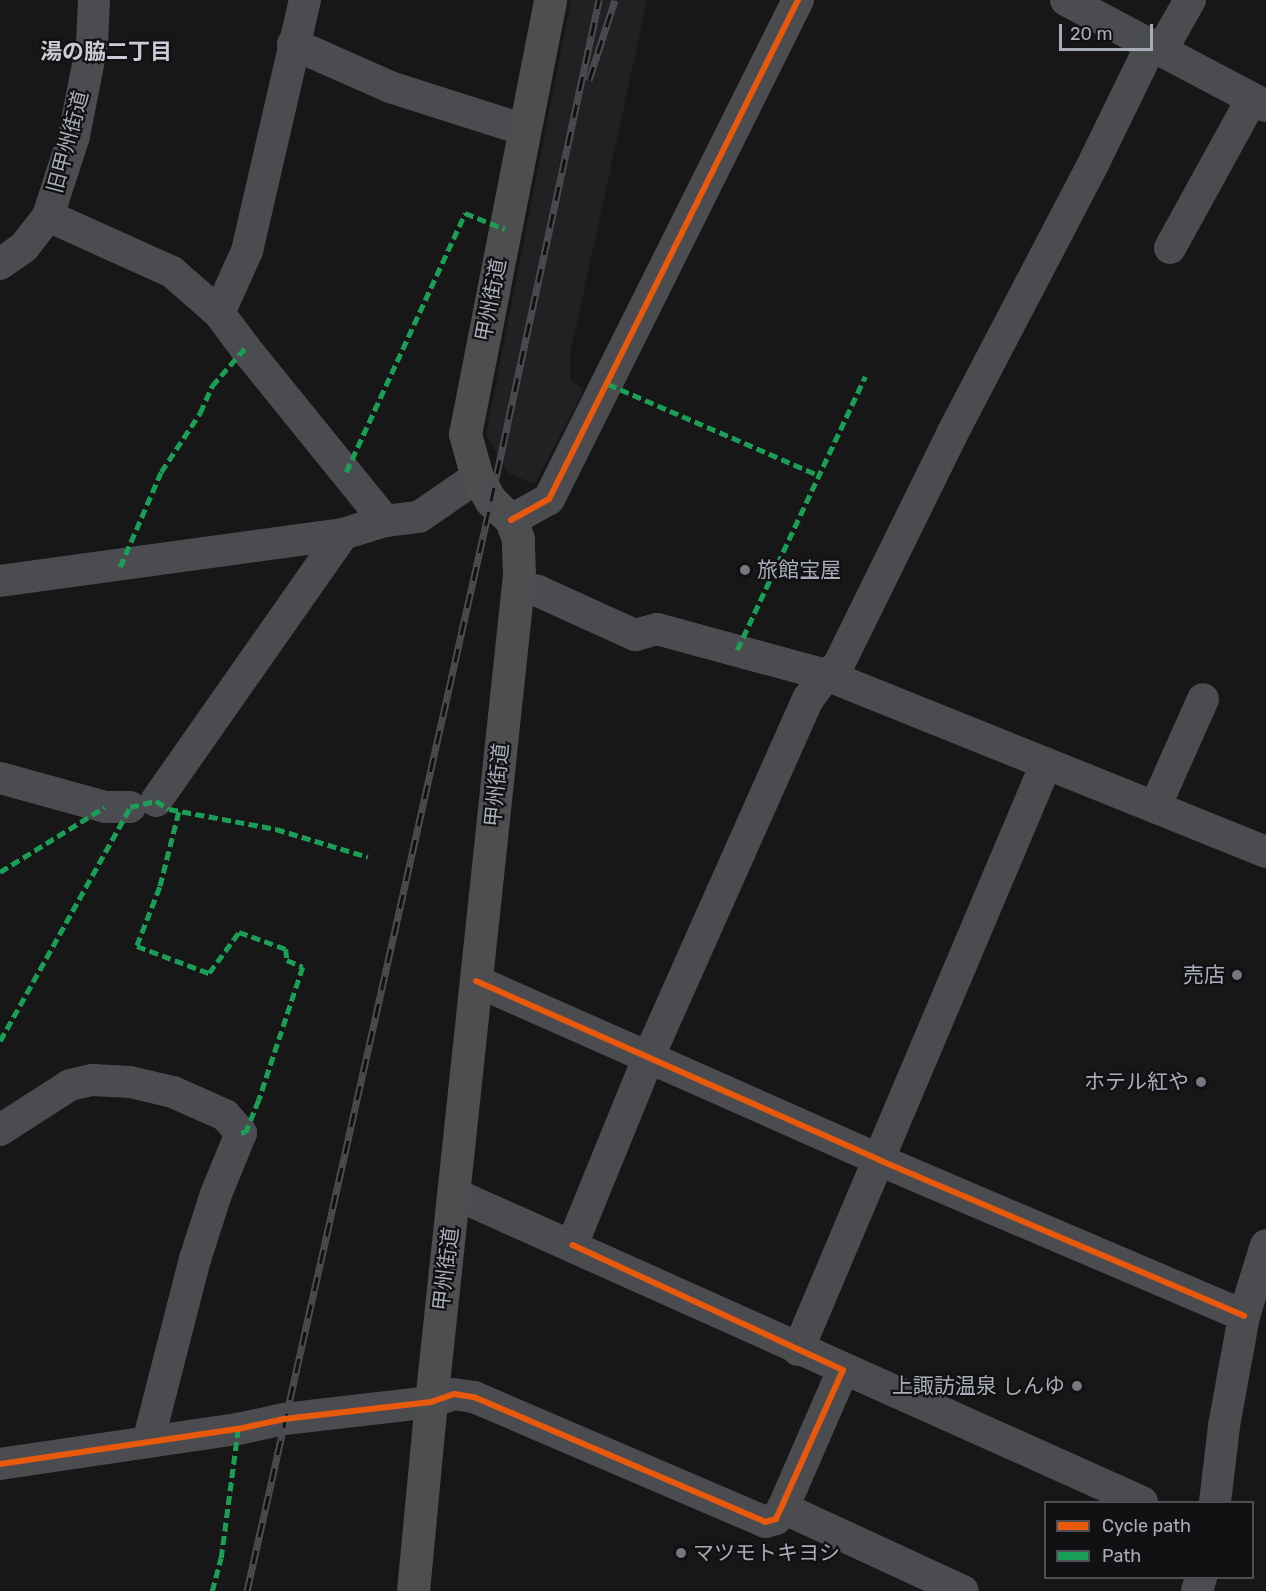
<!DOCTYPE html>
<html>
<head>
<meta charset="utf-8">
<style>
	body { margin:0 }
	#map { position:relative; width:1266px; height:1591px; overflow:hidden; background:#171717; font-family:Rubik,"Noto Sans JP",sans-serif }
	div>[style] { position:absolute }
	.built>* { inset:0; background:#212123 }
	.minor>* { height:32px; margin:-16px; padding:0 16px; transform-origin:16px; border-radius:16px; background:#4b4c50 }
	.highway>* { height:33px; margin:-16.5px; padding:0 16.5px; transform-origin:16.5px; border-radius:16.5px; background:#4e4e51 }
	.rail>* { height:7px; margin-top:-3.5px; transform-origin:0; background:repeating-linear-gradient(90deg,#111113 0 14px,#4b4c4f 0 28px); box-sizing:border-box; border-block:2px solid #4b4c4f }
	.quiet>* { height:4.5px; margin-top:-2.25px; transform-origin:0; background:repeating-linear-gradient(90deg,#1a9f57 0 9px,transparent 0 13.5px) }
	.cycleway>* { height:6px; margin:-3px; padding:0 3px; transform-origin:3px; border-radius:3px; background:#e8590c }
	.dots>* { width:16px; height:16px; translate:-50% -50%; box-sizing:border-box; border:3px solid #111113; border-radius:50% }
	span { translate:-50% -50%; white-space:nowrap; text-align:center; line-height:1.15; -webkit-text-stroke:4.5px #111113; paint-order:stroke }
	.street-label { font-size:21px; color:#a8adb8 }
	.poi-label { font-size:21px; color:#a8adb8 }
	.left { translate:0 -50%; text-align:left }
	.right { translate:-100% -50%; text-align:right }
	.neighbourhood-label { font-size:22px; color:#c9ccd4; font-weight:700 }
	.legend { position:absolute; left:1044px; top:1501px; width:210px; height:78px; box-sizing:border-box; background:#111113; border:2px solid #4d4f55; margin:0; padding:8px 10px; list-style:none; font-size:18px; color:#a8adb8 }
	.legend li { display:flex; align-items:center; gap:12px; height:30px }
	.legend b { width:30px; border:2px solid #4d4f55 }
	.scale { position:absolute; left:1059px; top:24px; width:94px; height:27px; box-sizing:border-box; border:3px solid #a8adb8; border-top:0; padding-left:8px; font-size:18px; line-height:21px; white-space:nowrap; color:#a8adb8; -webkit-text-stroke:4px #111113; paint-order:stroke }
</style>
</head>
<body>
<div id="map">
	<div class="built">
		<div style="clip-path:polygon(571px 0,647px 0,570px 355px,570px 379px,584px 389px,535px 484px,509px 474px,486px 434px)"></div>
	</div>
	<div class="minor">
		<div style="left:1066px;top:0;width:226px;rotate:27.9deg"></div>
		<div style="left:293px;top:44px;width:106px;rotate:23.9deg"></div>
		<div style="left:390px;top:87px;width:142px;rotate:17.7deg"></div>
		<div style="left:1161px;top:51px;width:59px;rotate:-60.4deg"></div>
		<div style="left:48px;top:216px;width:136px;rotate:24.3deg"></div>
		<div style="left:172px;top:272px;width:62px;rotate:41.1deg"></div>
		<div style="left:219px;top:313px;width:44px;rotate:53.4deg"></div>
		<div style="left:245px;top:348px;width:223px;rotate:51deg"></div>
		<div style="left:1170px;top:248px;width:170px;rotate:-61.2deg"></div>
		<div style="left:0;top:264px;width:29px;rotate:-35deg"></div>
		<div style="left:24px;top:247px;width:39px;rotate:-52deg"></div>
		<div style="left:48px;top:216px;width:84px;rotate:-72deg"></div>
		<div style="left:74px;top:136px;width:94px;rotate:-78.9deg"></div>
		<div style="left:92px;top:44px;width:44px;rotate:-87.4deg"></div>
		<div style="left:219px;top:313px;width:68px;rotate:-65.7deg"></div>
		<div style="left:247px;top:251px;width:258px;rotate:-77deg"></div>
		<div style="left:511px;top:520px;width:43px;rotate:-28.9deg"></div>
		<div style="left:549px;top:499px;width:558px;rotate:-63.48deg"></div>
		<div style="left:0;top:581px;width:346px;rotate:-7.8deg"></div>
		<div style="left:343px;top:534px;width:44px;rotate:-17.2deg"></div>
		<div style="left:385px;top:521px;width:34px;rotate:-7deg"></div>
		<div style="left:419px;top:517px;width:70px;rotate:-34.6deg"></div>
		<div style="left:518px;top:587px;width:20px;rotate:11deg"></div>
		<div style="left:538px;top:591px;width:107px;rotate:24.4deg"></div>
		<div style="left:635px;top:635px;width:23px;rotate:-15deg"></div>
		<div style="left:657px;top:629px;width:175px;rotate:15.2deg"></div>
		<div style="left:826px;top:675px;width:474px;rotate:21.9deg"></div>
		<div style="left:0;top:778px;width:109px;rotate:15.4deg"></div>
		<div style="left:105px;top:807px;width:25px"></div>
		<div style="left:156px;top:801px;width:326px;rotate:-55deg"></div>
		<div style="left:1155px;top:807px;width:118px;rotate:-66deg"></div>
		<div style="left:476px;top:981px;width:441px;rotate:23.9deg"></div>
		<div style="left:879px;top:1160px;width:397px;rotate:23.1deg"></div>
		<div style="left:0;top:1130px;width:83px;rotate:-32.7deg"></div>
		<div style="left:70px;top:1085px;width:23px;rotate:-13deg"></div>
		<div style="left:92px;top:1080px;width:38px;rotate:3deg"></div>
		<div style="left:130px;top:1082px;width:44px;rotate:13.1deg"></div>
		<div style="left:173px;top:1092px;width:57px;rotate:23.9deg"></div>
		<div style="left:225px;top:1115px;width:24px;rotate:48deg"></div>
		<div style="left:241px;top:1133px;width:66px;rotate:112.3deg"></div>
		<div style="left:216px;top:1194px;width:68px;rotate:107.9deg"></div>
		<div style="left:195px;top:1259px;width:189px;rotate:104.4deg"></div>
		<div style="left:455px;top:1194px;width:753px;rotate:24.15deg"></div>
		<div style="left:572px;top:1245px;width:204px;rotate:-67.8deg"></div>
		<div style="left:649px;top:1056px;width:391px;rotate:-66deg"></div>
		<div style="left:808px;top:699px;width:30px;rotate:-53deg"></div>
		<div style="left:826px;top:675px;width:15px;rotate:-37deg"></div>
		<div style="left:838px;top:666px;width:258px;rotate:-63.8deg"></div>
		<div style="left:952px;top:434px;width:309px;rotate:-62.4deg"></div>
		<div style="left:1095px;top:160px;width:128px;rotate:-64deg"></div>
		<div style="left:798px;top:1350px;width:636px;rotate:-67.06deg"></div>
		<div style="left:0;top:1464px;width:241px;rotate:-8.4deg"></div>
		<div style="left:238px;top:1429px;width:47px;rotate:-12.3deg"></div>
		<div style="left:284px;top:1419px;width:148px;rotate:-6.6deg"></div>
		<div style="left:431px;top:1402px;width:24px;rotate:-19deg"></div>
		<div style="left:454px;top:1394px;width:20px;rotate:9deg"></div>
		<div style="left:474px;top:1397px;width:317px;rotate:23.2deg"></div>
		<div style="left:765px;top:1522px;width:11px;rotate:-15deg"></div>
		<div style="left:776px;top:1519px;width:13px;rotate:-58deg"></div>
		<div style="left:783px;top:1508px;width:150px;rotate:-66.5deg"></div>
		<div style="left:1215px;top:1502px;width:77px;rotate:-83.2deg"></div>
		<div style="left:1224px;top:1426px;width:112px;rotate:-79.7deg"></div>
		<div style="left:1244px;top:1316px;width:74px;rotate:-72.8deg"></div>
		<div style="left:783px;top:1508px;width:198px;rotate:24.8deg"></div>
		<div style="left:1197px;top:1591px;width:14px;rotate:-73deg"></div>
	</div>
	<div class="highway">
		<div style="left:413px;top:1591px;width:190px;rotate:-84.6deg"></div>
		<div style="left:431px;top:1402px;width:832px;rotate:-83.93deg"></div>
		<div style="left:519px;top:575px;width:36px;rotate:-92deg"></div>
		<div style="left:518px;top:539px;width:20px;rotate:-110deg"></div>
		<div style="left:511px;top:520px;width:28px;rotate:-136deg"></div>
		<div style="left:491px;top:501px;width:28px;rotate:-120deg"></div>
		<div style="left:477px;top:477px;width:45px;rotate:-105.6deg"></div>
		<div style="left:465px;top:434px;width:442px;rotate:-78.9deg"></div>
	</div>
	<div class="rail">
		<div style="left:589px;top:80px;width:84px;rotate:-72deg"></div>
		<div style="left:247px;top:1591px;width:1117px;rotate:-77.38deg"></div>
		<div style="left:491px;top:501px;width:513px;rotate:-77.83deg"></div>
	</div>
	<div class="quiet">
		<div style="left:608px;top:384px;width:229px;rotate:23.4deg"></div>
		<div style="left:346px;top:472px;width:285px;rotate:-65.3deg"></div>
		<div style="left:465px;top:213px;width:43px;rotate:21.8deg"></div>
		<div style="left:120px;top:567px;width:103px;rotate:-66.7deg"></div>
		<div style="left:161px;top:472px;width:71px;rotate:-56.5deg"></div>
		<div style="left:200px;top:413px;width:30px;rotate:-66deg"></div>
		<div style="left:212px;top:386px;width:50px;rotate:-49deg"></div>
		<div style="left:737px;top:650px;width:302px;rotate:-64.9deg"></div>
		<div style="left:179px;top:812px;width:77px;rotate:104.2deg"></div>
		<div style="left:160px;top:887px;width:63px;rotate:111.3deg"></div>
		<div style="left:137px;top:946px;width:77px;rotate:20.6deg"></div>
		<div style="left:209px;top:973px;width:51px;rotate:-53.8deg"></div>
		<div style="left:239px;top:932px;width:50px;rotate:19.9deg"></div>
		<div style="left:286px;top:949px;width:11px;rotate:85deg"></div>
		<div style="left:287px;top:960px;width:17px;rotate:24deg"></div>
		<div style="left:303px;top:967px;width:140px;rotate:108.3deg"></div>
		<div style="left:259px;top:1100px;width:35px;rotate:112deg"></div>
		<div style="left:246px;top:1132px;width:5px;rotate:169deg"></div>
		<div style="left:0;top:872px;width:123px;rotate:-31.8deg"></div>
		<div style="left:0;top:1041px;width:268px;rotate:-60.9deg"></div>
		<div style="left:130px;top:807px;width:27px;rotate:-13deg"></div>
		<div style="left:156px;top:801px;width:15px;rotate:32deg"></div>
		<div style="left:169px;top:809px;width:109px;rotate:10.6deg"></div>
		<div style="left:276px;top:829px;width:96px;rotate:16.9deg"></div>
		<div style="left:212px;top:1591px;width:34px;rotate:-75deg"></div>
		<div style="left:221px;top:1558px;width:130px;rotate:-82.5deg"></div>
	</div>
	<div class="cycleway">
		<div style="left:511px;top:520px;width:43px;rotate:-28.9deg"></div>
		<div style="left:549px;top:499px;width:558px;rotate:-63.48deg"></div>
		<div style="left:476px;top:981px;width:441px;rotate:23.9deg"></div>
		<div style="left:879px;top:1160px;width:397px;rotate:23.1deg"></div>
		<div style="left:0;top:1464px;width:241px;rotate:-8.4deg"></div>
		<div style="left:238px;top:1429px;width:47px;rotate:-12.3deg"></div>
		<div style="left:284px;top:1419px;width:148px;rotate:-6.6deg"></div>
		<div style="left:431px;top:1402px;width:24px;rotate:-19deg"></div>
		<div style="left:454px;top:1394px;width:20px;rotate:9deg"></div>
		<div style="left:474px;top:1397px;width:317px;rotate:23.2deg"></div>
		<div style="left:765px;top:1522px;width:11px;rotate:-15deg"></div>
		<div style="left:776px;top:1519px;width:163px;rotate:-65.8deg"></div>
		<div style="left:843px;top:1370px;width:298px;rotate:-155.2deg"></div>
	</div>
	<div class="dots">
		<div style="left:745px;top:570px;background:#757880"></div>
		<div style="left:1237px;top:975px;background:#757880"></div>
		<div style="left:1201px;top:1082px;background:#757880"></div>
		<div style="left:1077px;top:1386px;background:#757880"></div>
		<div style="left:681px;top:1553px;background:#757880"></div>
	</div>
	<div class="street-label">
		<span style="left:68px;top:142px;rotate:-75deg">旧甲州街道</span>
		<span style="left:491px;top:300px;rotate:-79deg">甲州街道</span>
		<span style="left:497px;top:785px;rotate:-84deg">甲州街道</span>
		<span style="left:446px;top:1269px;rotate:-83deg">甲州街道</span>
	</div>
	<div class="poi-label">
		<span class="left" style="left:757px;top:570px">旅館宝屋</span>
		<span class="right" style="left:1225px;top:975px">売店</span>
		<span class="right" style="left:1189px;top:1082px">ホテル紅や</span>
		<span class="right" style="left:1065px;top:1386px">上諏訪温泉 しんゆ</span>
		<span class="left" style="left:693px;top:1553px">マツモトキヨシ</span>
	</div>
	<div class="neighbourhood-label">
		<span style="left:106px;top:52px">湯の脇二丁目</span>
	</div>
	<ul class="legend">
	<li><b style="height:8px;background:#e8590c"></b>Cycle path</li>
	<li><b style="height:8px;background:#1a9f57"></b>Path</li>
	</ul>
	<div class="scale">20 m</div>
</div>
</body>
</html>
